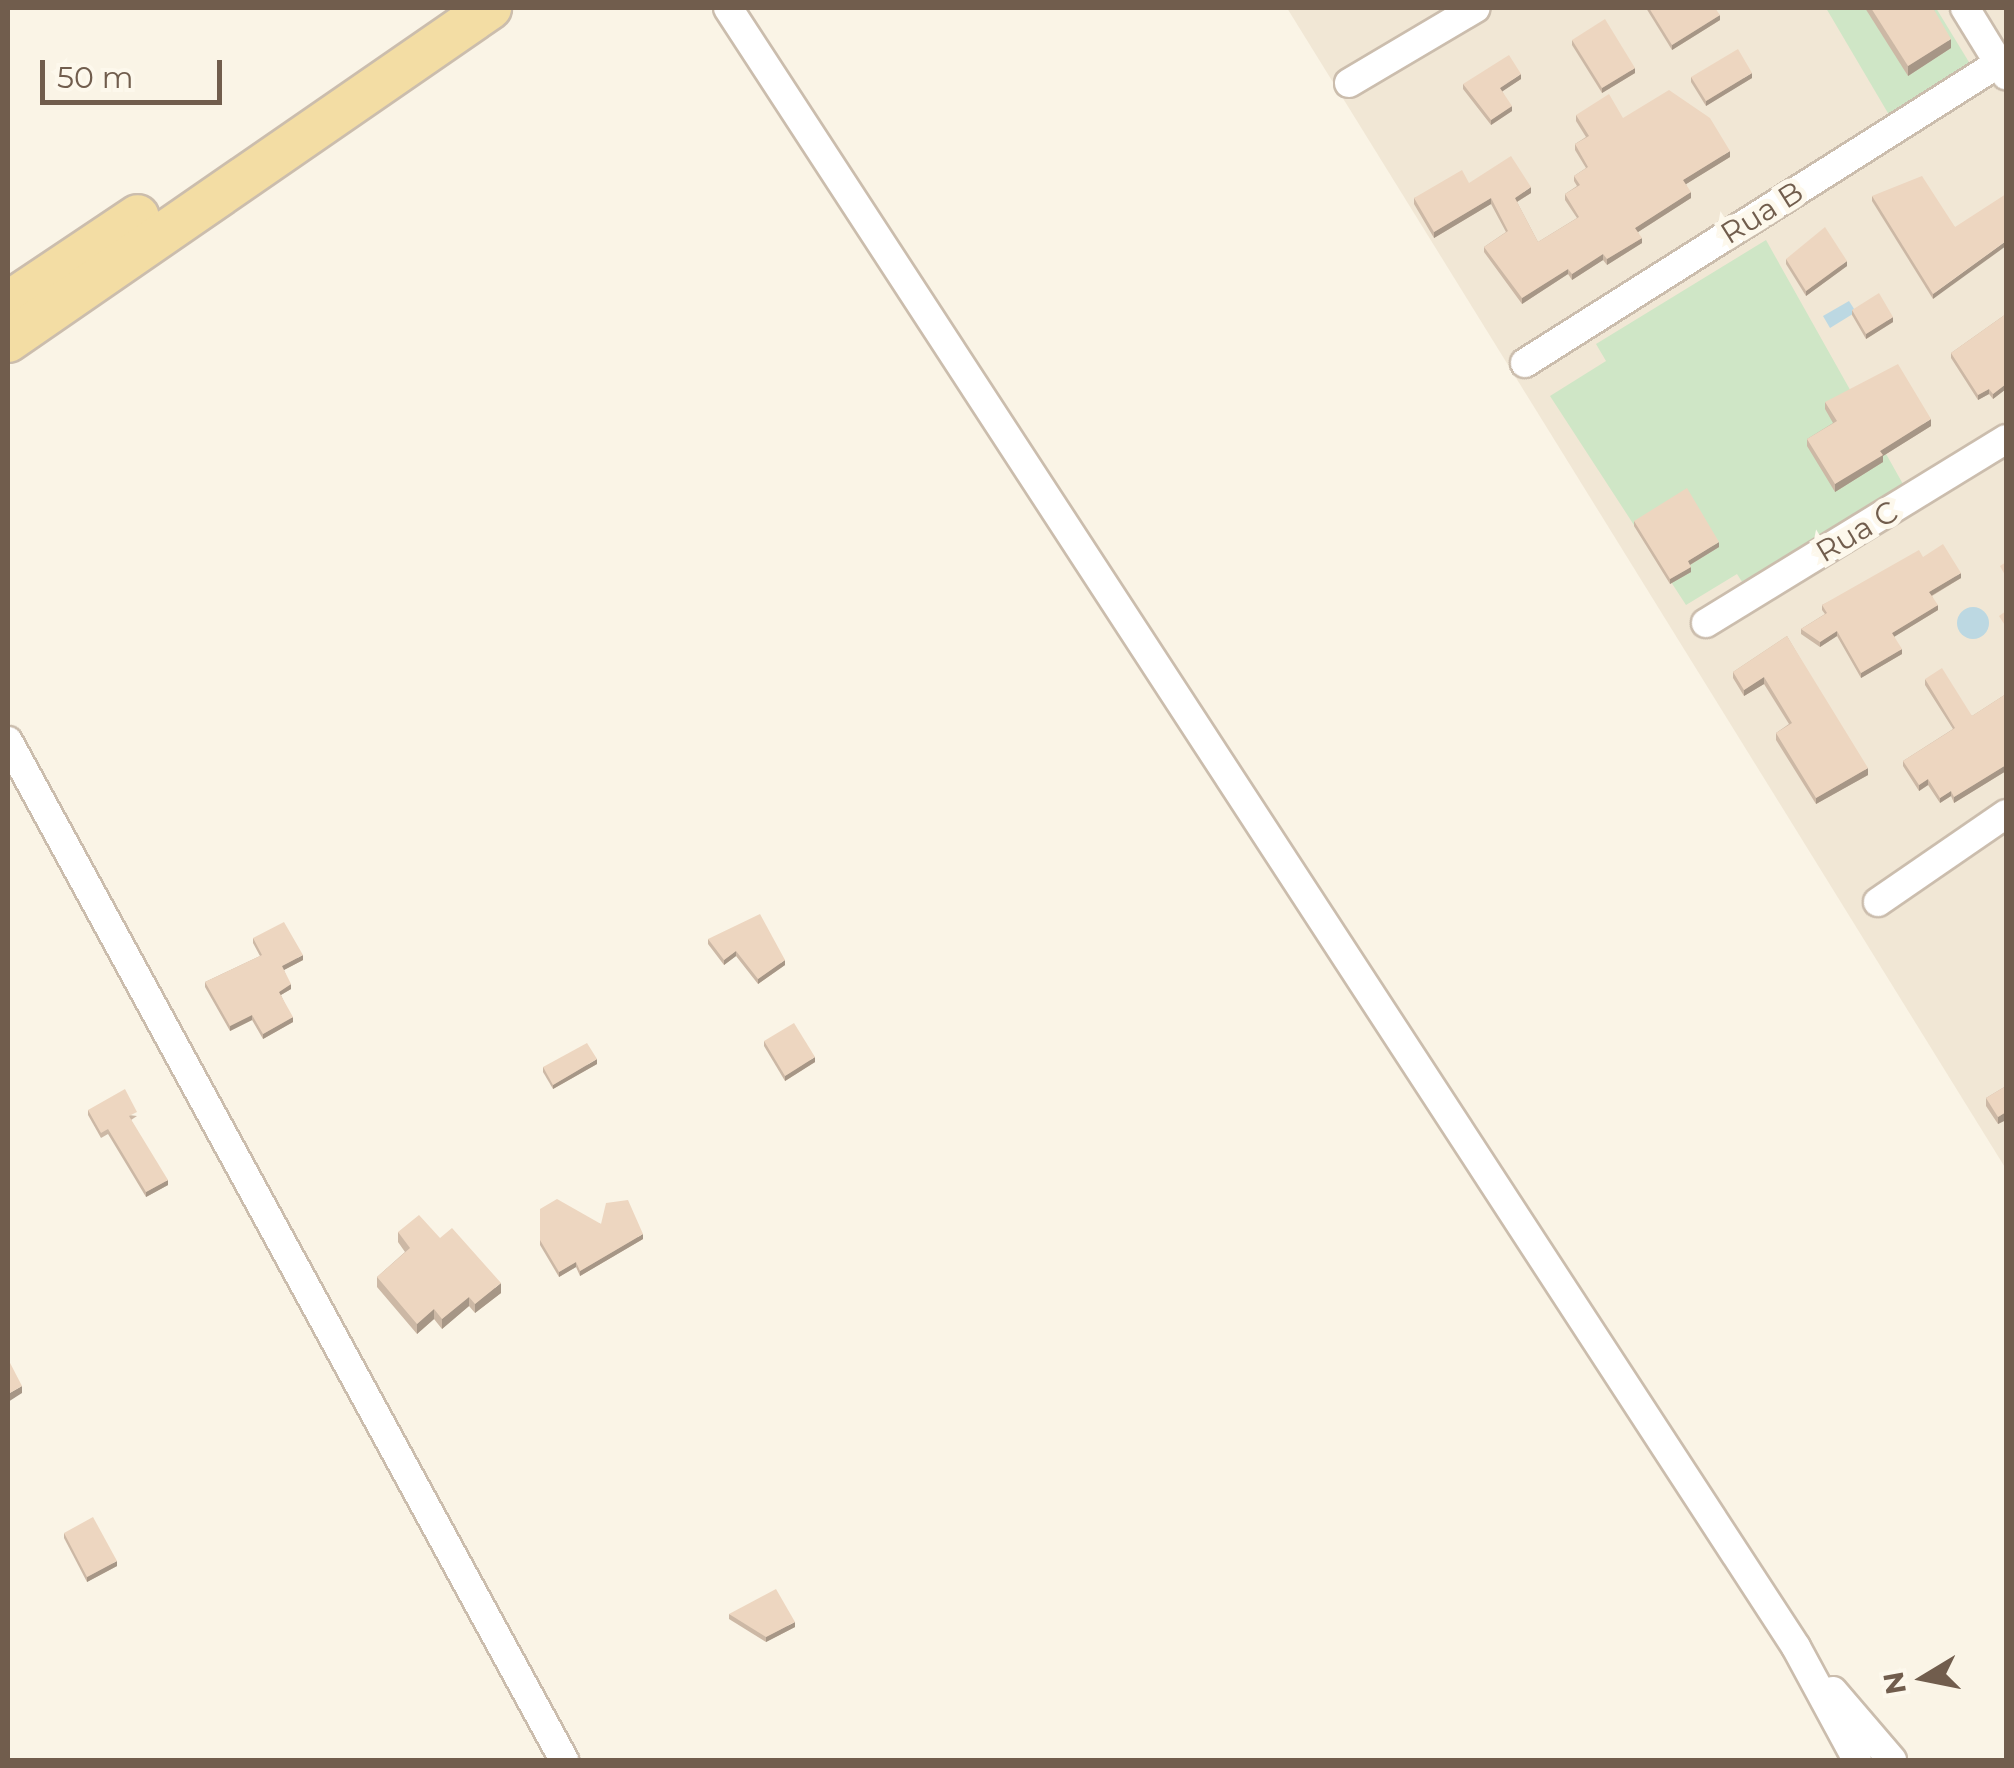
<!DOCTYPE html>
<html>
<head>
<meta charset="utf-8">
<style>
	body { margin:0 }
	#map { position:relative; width:2014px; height:1768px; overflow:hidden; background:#faf4e6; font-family:Montserrat,sans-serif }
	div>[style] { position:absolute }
	.residential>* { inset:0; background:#f1e7d5 }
	.green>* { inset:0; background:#cfe6c6 }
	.water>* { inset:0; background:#bcd8e2 }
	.round { border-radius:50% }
	.roads { filter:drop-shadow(2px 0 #cbbdad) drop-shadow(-2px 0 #cbbdad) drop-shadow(0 2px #cbbdad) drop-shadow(0 -2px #cbbdad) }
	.minor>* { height:28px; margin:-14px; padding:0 14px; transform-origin:14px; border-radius:14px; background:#fff }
	.primary>* { height:42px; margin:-21px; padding:0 21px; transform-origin:21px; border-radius:21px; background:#f3dda4 }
	.wall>* { inset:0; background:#ccb8a5 }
	.shaded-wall>* { inset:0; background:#a69686 }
	.building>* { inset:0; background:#edd6c0 }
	span { translate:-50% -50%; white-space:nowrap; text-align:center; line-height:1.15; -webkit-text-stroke:10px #fdf8ec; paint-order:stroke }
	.street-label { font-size:30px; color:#715d4d }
	.frame { position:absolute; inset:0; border:10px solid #715d4d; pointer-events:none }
	.north { position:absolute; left:1874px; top:1628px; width:100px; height:100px; -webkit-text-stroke:8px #fdf8ec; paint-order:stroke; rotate:260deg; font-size:28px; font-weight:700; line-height:40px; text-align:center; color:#715d4d }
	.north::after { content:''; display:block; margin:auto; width:35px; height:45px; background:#715d4d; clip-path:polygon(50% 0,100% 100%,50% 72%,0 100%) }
	.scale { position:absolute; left:40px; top:60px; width:182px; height:45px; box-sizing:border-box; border:5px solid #715d4d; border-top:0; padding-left:12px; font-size:30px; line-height:35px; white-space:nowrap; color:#715d4d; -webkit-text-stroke:8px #fdf8ec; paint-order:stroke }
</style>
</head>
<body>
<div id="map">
	<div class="residential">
		<div style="clip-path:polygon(1287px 8px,2006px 8px,2006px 1169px)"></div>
	</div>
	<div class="green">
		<div style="clip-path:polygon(1826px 8px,1936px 8px,1975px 72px,1895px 125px)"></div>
		<div style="clip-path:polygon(1766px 240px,1908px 493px,1748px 591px,1737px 574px,1686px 605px,1550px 396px,1606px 361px,1596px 344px)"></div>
	</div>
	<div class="water">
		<div style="clip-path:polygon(1849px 301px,1856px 312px,1830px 328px,1823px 316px)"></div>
		<div class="round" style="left:1957px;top:607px;width:32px;height:32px"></div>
	</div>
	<div class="roads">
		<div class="minor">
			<div style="left:728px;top:8px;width:1956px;rotate:56.91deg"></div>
			<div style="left:1796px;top:1647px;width:128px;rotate:61.6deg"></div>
			<div style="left:1965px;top:8px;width:79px;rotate:58.5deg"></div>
			<div style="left:1349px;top:83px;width:147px;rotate:-30.6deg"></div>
			<div style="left:1525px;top:363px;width:561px;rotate:-32.33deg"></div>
			<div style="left:1706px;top:623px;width:352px;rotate:-31.5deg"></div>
			<div style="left:8px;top:741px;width:1161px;rotate:61.38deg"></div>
			<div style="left:1878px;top:902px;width:155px;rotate:-34.5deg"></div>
			<div style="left:1833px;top:1691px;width:91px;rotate:49.5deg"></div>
		</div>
		<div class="primary">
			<div style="left:8px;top:303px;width:156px;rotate:-33.8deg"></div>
			<div style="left:8px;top:341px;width:586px;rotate:-34.64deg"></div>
		</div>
	</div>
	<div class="wall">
		<div style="clip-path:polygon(1646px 8px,1715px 8px,1720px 20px,1672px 50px)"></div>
		<div style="clip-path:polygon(1865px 8px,1933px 8px,1951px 48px,1908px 76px)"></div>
		<div style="clip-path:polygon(1572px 40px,1635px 73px,1602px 93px,1572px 45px)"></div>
		<div style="clip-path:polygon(1691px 77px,1752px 78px,1706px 106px,1691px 82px)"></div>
		<div style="clip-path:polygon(1521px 79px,1502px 91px,1512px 111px,1491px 125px,1463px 89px,1463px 84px)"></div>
		<div style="clip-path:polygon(1576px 115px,1623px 118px,1730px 157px,1686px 184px,1691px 198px,1638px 232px,1642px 243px,1607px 265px,1603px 260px,1572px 280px,1568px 274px,1522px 304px,1484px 252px,1484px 247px,1506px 232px,1491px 204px,1434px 238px,1414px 204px,1414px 198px,1469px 183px,1531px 193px,1517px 202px,1538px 242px,1577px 218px,1565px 200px,1565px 194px,1577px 186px,1574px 181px,1574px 176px,1586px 168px,1575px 150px,1575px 144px,1586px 137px,1576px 121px)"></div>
		<div style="clip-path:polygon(1872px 196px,1955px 227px,1933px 299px,1872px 201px)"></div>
		<div style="clip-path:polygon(1786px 259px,1847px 266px,1806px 296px,1786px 264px)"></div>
		<div style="clip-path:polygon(1852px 310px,1893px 322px,1866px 339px,1852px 315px)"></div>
		<div style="clip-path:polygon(2006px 314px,2006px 389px,1993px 399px,1989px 394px,1978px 400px,1951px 358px,1951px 353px)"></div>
		<div style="clip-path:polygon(1825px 402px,1931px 426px,1883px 456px,1883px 462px,1835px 492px,1807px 446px,1807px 439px,1833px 423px,1825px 409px)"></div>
		<div style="clip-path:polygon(1634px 521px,1719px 547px,1690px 565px,1691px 572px,1670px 584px,1634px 526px)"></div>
		<div style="clip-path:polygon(1923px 557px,1961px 578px,1932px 596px,1938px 610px,1894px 637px,1902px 654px,1861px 678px,1837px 636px,1820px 647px,1801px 634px,1801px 629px,1825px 614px,1822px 610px,1822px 605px)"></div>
		<div style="clip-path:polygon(1787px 636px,1868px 775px,1816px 804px,1776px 740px,1776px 733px,1789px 724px,1764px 684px,1744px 696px,1733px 678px,1733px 672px)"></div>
		<div style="clip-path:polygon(1925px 679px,1972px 716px,2006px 694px,2006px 771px,1954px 803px,1951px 796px,1940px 803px,1928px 785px,1919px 791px,1903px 766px,1903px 761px,1953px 729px,1925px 685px)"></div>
		<div style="clip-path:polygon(253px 938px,303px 960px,284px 970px,291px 989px,281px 995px,293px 1022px,263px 1039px,252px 1020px,230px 1031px,205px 987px,205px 982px,260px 956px,253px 943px)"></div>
		<div style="clip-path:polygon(708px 939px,785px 965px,758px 984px,736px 956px,724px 965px,708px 944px)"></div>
		<div style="clip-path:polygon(764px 1041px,815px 1062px,785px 1081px,764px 1046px)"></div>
		<div style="clip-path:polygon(597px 1064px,553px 1089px,543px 1072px,543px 1067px)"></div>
		<div style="clip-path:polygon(2006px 1086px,2006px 1120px,1998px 1124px,1986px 1106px,1986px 1098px)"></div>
		<div style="clip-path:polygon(88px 1110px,137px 1116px,131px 1120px,168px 1185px,146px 1197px,108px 1134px,101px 1138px,88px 1115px)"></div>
		<div style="clip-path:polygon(540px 1209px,601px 1224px,643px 1239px,580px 1276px,576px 1267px,559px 1277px,540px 1245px)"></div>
		<div style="clip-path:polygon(398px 1232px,440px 1238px,501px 1293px,475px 1313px,469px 1306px,442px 1329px,434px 1319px,417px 1334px,377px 1287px,377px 1277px,405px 1252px,398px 1242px)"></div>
		<div style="clip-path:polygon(64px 1533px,117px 1566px,87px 1582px,64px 1538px)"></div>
		<div style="clip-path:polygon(729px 1614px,795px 1627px,766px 1642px,729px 1619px)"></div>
	</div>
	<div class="shaded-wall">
		<div style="clip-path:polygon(1720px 15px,1720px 20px,1672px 50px,1672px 45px)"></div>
		<div style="clip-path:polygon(1951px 39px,1951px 48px,1908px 76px,1908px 66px)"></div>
		<div style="clip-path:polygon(1635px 68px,1635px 73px,1602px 93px,1602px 88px)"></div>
		<div style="clip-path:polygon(1752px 73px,1752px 78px,1706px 106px,1706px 101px)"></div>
		<div style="clip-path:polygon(1521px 74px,1521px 79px,1500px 93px,1500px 88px)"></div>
		<div style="clip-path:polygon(1512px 106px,1512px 111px,1491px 125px,1491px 120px)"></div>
		<div style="clip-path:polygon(1730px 151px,1730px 157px,1683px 186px,1683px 180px)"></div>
		<div style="clip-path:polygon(1531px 187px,1531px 193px,1515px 203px,1515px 198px)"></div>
		<div style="clip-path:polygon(1691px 192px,1691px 198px,1635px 234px,1635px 228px)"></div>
		<div style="clip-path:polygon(1491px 198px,1491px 204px,1434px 238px,1434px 232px)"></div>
		<div style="clip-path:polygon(1642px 238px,1642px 243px,1607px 265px,1607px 259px)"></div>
		<div style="clip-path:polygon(2006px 241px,2006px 246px,1933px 299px,1933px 294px)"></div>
		<div style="clip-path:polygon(1603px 254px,1603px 260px,1572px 280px,1572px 274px)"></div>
		<div style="clip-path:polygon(1847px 261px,1847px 266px,1806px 296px,1806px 291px)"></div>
		<div style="clip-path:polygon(1568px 269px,1568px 274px,1522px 304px,1522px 298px)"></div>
		<div style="clip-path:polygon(1893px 317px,1893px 322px,1866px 339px,1866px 334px)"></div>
		<div style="clip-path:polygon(2006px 384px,2006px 389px,1993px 399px,1993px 394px)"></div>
		<div style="clip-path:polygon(1989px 389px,1989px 394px,1978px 400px,1978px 395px)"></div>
		<div style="clip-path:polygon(1931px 419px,1931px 426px,1883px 456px,1883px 462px,1835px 492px,1835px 484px,1880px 451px)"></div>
		<div style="clip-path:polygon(1719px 542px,1719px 547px,1688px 566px,1688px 561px)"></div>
		<div style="clip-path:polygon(1691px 567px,1691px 572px,1670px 584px,1670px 579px)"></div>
		<div style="clip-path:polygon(1961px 573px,1961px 578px,1929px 597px,1929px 592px)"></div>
		<div style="clip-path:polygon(1938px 605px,1938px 610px,1892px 638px,1892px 633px)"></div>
		<div style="clip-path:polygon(1837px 631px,1837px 636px,1820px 647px,1820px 642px)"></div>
		<div style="clip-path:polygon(1902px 649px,1902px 654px,1861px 678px,1861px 673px)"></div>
		<div style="clip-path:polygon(1764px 677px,1764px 684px,1744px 696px,1744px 690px)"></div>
		<div style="clip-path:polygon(2006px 765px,2006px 771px,1954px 803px,1954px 797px)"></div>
		<div style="clip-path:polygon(1868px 768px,1868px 775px,1816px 804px,1816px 798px)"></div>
		<div style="clip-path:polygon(1928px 779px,1928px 785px,1919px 791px,1919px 785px)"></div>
		<div style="clip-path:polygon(1951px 791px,1951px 796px,1940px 803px,1940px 798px)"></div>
		<div style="clip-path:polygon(736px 951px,736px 956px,724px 965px,724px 960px)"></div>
		<div style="clip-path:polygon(303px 955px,303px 960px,282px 971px,282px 966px)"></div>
		<div style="clip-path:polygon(785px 960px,785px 965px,758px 984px,758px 979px)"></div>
		<div style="clip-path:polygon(291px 984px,291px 989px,279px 996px,279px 992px)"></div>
		<div style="clip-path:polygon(252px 1015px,252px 1020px,230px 1031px,230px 1026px)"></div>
		<div style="clip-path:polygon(293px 1017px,293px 1022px,263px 1039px,263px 1034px)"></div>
		<div style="clip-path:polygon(815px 1057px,815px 1062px,785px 1081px,785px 1076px)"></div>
		<div style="clip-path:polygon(597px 1059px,597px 1064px,553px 1089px,553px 1085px)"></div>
		<div style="clip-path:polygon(2006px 1112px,2006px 1120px,1998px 1124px,1998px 1117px)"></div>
		<div style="clip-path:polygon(168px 1180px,168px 1185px,146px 1197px,146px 1192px)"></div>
		<div style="clip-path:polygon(643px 1234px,643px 1239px,580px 1276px,580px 1271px)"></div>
		<div style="clip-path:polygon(576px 1262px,576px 1267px,559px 1277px,559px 1272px)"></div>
		<div style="clip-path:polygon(501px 1283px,501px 1293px,475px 1313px,475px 1304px)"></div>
		<div style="clip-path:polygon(469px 1297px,469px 1306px,442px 1329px,442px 1319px)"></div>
		<div style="clip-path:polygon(434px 1309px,434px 1319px,417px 1334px,417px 1324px)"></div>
		<div style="clip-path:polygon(22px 1386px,22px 1393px,8px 1402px,8px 1394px)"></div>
		<div style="clip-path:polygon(117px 1561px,117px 1566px,87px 1582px,87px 1577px)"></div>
		<div style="clip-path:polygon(795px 1622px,795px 1627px,766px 1642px,766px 1637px)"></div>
	</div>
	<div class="building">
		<div style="clip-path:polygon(1649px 8px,1715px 8px,1720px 15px,1672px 45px)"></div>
		<div style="clip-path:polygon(1871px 8px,1933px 8px,1951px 39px,1908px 66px)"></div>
		<div style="clip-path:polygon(1605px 19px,1635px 68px,1602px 88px,1572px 40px)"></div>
		<div style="clip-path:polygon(1738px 49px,1752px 73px,1706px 101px,1691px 77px)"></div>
		<div style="clip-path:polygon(1509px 55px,1521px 74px,1500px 88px,1512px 106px,1491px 120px,1463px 84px)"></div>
		<div style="clip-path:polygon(1669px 90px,1710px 118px,1730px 151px,1683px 180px,1691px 192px,1635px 228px,1642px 238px,1607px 259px,1603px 254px,1572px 274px,1568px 269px,1522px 298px,1484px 247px,1508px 231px,1491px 198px,1434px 232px,1414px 198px,1462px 170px,1469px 183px,1511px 156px,1531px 187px,1515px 198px,1538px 242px,1579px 217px,1565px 194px,1580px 185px,1574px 176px,1588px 167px,1575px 144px,1589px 136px,1576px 115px,1609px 94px,1623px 118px)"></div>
		<div style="clip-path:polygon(1922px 176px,1955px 227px,2006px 194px,2006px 241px,1933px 294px,1872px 196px)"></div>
		<div style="clip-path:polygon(1825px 227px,1847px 261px,1806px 291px,1786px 259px)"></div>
		<div style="clip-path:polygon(1879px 293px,1893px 317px,1866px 334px,1852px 310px)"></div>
		<div style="clip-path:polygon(2006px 314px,2006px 384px,1993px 394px,1989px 389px,1978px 395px,1951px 353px)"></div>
		<div style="clip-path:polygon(1898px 364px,1931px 419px,1880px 451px,1883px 455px,1835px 484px,1807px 439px,1837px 421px,1825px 402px)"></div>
		<div style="clip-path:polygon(1687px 488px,1719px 542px,1688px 561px,1691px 567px,1670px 579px,1634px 521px)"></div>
		<div style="clip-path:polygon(1943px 544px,1961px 573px,1929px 592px,1938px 605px,1892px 633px,1902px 649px,1861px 673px,1837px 631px,1820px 642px,1801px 629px,1827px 613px,1822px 605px,1919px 550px,1923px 557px)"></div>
		<div style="clip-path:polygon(2006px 562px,2006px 577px,2000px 566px)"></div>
		<div style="clip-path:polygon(2006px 611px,2006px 627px,1999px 616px)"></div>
		<div style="clip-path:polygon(1787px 636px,1868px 768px,1816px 798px,1776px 733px,1792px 723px,1764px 677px,1744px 690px,1733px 672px)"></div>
		<div style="clip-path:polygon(1942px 668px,1972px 716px,2006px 694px,2006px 765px,1954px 797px,1951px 791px,1940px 798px,1928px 779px,1919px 785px,1903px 761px,1955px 728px,1925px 679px)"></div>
		<div style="clip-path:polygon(760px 914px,785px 960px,758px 979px,736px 951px,724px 960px,708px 939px)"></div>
		<div style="clip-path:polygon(284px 922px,303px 955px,282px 966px,291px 984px,279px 992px,293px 1017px,263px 1034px,252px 1015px,230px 1026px,205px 982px,262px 955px,253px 938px)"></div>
		<div style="clip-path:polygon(794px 1023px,815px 1057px,785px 1076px,764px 1041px)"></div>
		<div style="clip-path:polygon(587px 1043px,597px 1059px,553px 1085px,543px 1067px)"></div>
		<div style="clip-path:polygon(2006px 1086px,2006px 1112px,1998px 1117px,1986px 1098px)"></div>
		<div style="clip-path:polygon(125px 1089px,137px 1112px,129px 1116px,168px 1180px,146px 1192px,108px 1129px,101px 1133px,88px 1110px)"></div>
		<div style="clip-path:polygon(557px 1199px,601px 1224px,606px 1203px,628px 1200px,643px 1234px,580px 1271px,576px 1262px,559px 1272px,540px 1240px,540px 1209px)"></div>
		<div style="clip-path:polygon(419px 1215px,440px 1238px,452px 1228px,501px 1283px,475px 1304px,469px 1297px,442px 1319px,434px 1309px,417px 1324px,377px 1277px,410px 1248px,398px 1232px)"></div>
		<div style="clip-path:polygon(8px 1359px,22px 1386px,8px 1394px)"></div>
		<div style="clip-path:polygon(93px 1517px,117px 1561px,87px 1577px,64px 1533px)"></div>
		<div style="clip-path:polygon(776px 1589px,795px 1622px,766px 1637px,729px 1614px)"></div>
	</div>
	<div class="street-label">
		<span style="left:1762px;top:213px;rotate:-32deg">Rua B</span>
		<span style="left:1857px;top:532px;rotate:-31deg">Rua C</span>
	</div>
	<div class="frame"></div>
	<div class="north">N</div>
	<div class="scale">50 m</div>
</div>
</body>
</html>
